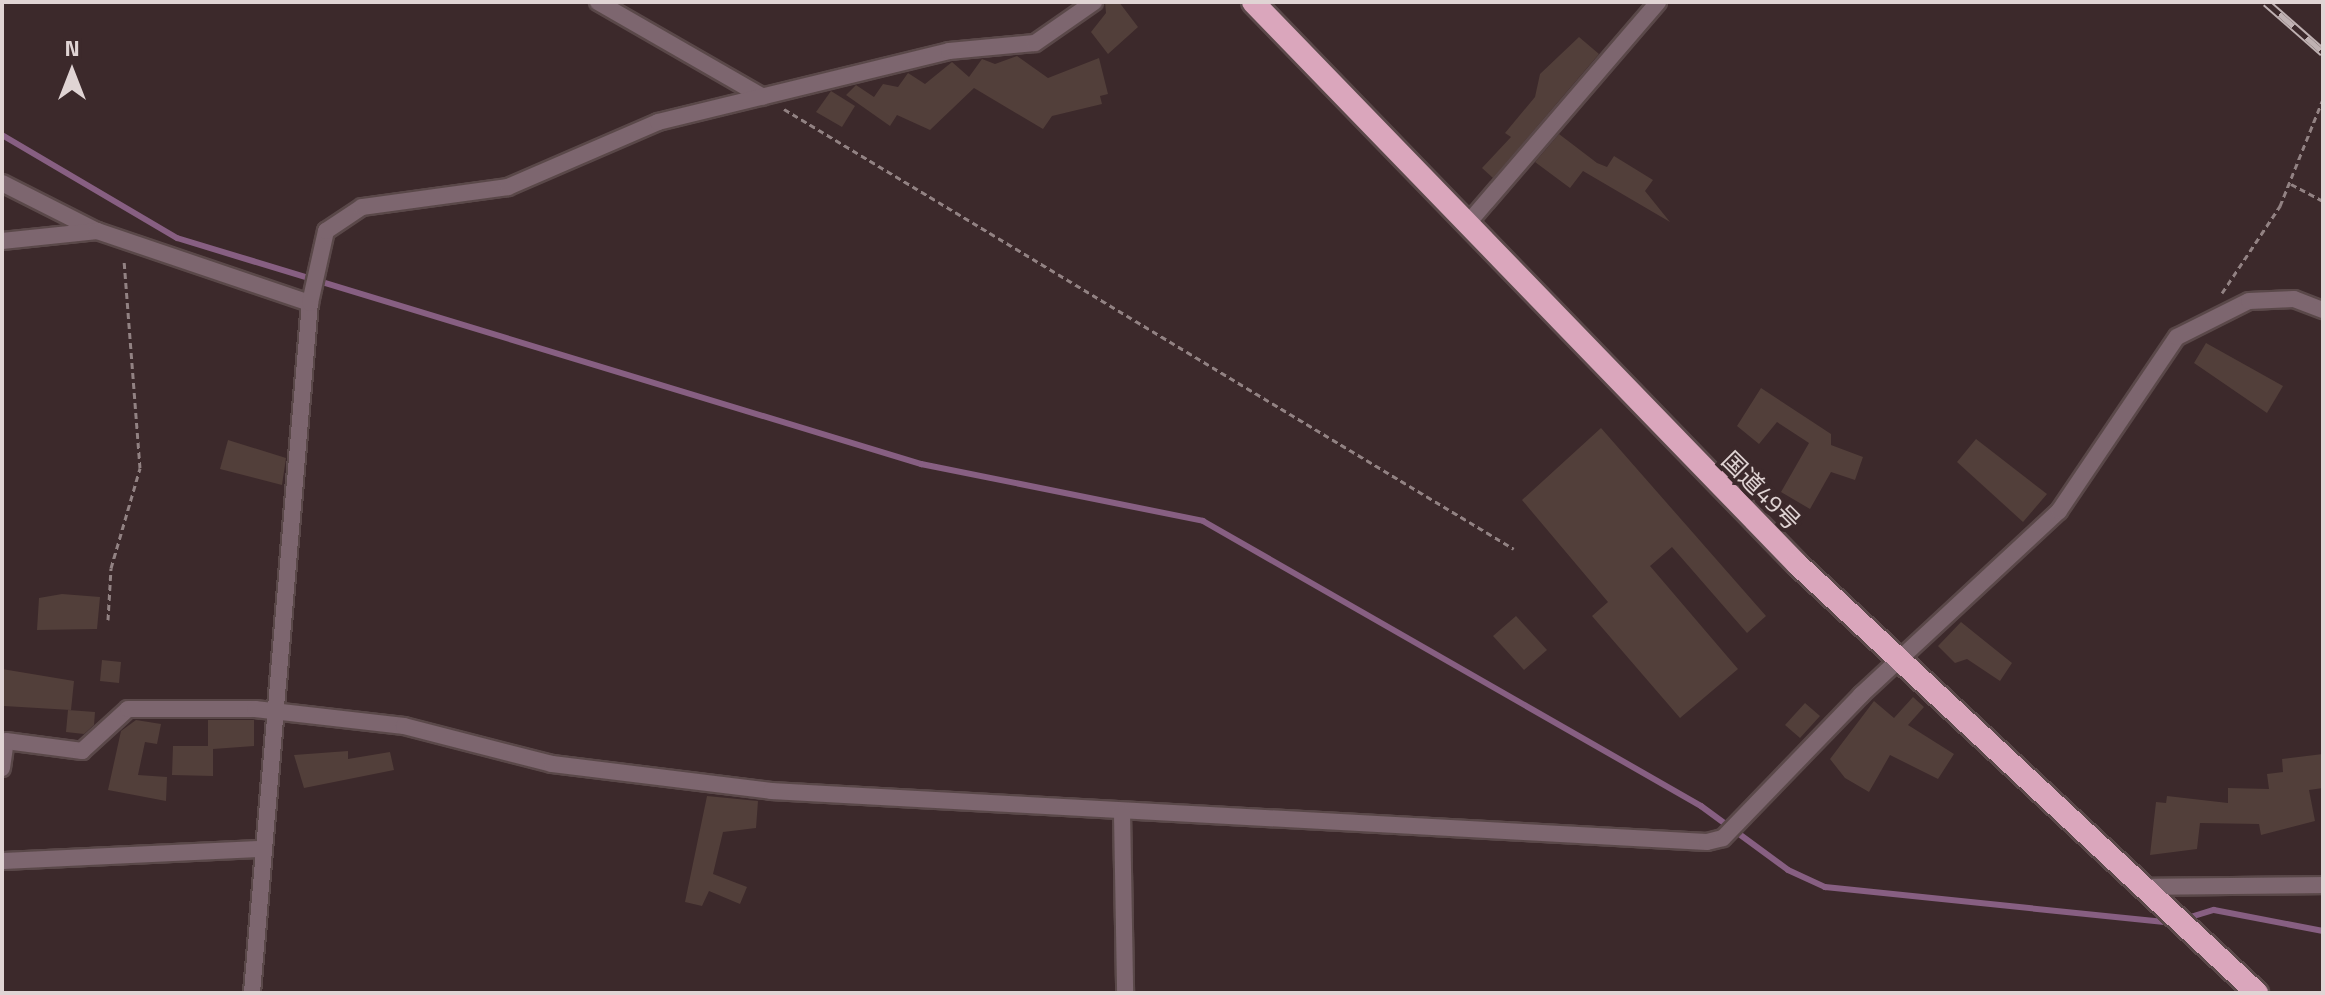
<!DOCTYPE html>
<html>
<head>
<meta charset="utf-8">
<style>
	body { margin:0 }
	#map { position:relative; width:2325px; height:995px; overflow:hidden; background:#3c292b; font-family:"Titillium Web","Noto Sans JP",sans-serif }
	div>[style] { position:absolute }
	.stream>* { height:6px; margin:-3px; padding:0 3px; transform-origin:3px; border-radius:3px; background:#875f82 }
	.building>* { inset:0; background:#523f3a }
	.path>* { height:3px; margin-top:-1.5px; transform-origin:0; background:repeating-linear-gradient(90deg,#928283 0 6px,transparent 0 10px) }
	.roads { filter:drop-shadow(2px 0 #5a4849) drop-shadow(-2px 0 #5a4849) drop-shadow(0 2px #5a4849) drop-shadow(0 -2px #5a4849) }
	.minor>* { height:16px; margin:-8px; padding:0 8px; transform-origin:8px; border-radius:8px; background:#7d666f }
	.trunk>* { height:22px; margin:-11px; padding:0 11px; transform-origin:11px; border-radius:11px; background:#daa6bc }
	.rail>* { height:9px; margin-top:-4.5px; transform-origin:0; background:repeating-linear-gradient(90deg,#3c292b 0 18px,#bfb1b2 0 36px); box-sizing:border-box; border-block:2px solid #bfb1b2 }
	span { translate:-50% -50%; white-space:nowrap; text-align:center; line-height:1.15; -webkit-text-stroke:8px #3c292b; paint-order:stroke }
	.street-label { font-size:24px; color:#e0d4d4 }
	.frame { position:absolute; inset:0; border:4px solid #e0d4d4; pointer-events:none }
	.north { position:absolute; left:32px; top:32px; width:80px; height:80px; -webkit-text-stroke:6px #3c292b; paint-order:stroke; rotate:0deg; font-size:22px; font-weight:700; line-height:32px; text-align:center; color:#e0d4d4 }
	.north::after { content:''; display:block; margin:auto; width:28px; height:36px; background:#e0d4d4; clip-path:polygon(50% 0,100% 100%,50% 72%,0 100%) }
</style>
</head>
<body>
<div id="map">
	<div class="stream">
		<div style="left:2px;top:135px;width:203px;rotate:30.5deg"></div>
		<div style="left:177px;top:238px;width:778px;rotate:16.9deg"></div>
		<div style="left:921px;top:464px;width:288px;rotate:11.4deg"></div>
		<div style="left:1203px;top:521px;width:574px;rotate:29.78deg"></div>
		<div style="left:1701px;top:806px;width:108px;rotate:36.3deg"></div>
		<div style="left:1788px;top:870px;width:41px;rotate:24.7deg"></div>
		<div style="left:1825px;top:887px;width:351px;rotate:5.9deg"></div>
		<div style="left:2184px;top:919px;width:31px;rotate:-17deg"></div>
		<div style="left:2214px;top:910px;width:111px;rotate:10.9deg"></div>
	</div>
	<div class="building">
		<div style="clip-path:polygon(1105px 2px,1119px 2px,1138px 27px,1108px 54px,1091px 32px,1106px 13px)"></div>
		<div style="clip-path:polygon(1579px 37px,1599px 54px,1493px 178px,1482px 168px,1511px 137px,1505px 133px,1535px 97px,1540px 74px)"></div>
		<div style="clip-path:polygon(1017px 56px,1048px 78px,1099px 58px,1108px 94px,1100px 96px,1102px 104px,1052px 116px,1043px 129px,974px 88px,930px 130px,897px 115px,890px 126px,846px 95px,856px 85px,874px 97px,883px 84px,898px 87px,908px 73px,925px 84px,952px 62px,969px 77px,982px 59px,995px 64px)"></div>
		<div style="clip-path:polygon(831px 91px,855px 106px,842px 127px,816px 112px)"></div>
		<div style="clip-path:polygon(1559px 134px,1597px 163px,1607px 167px,1614px 156px,1653px 180px,1645px 191px,1670px 222px,1583px 171px,1570px 188px,1535px 162px)"></div>
		<div style="clip-path:polygon(2206px 343px,2283px 386px,2267px 413px,2194px 363px)"></div>
		<div style="clip-path:polygon(1761px 388px,1831px 434px,1831px 445px,1863px 457px,1855px 480px,1831px 472px,1810px 509px,1781px 492px,1809px 443px,1777px 422px,1759px 444px,1737px 426px)"></div>
		<div style="clip-path:polygon(1601px 428px,1766px 616px,1747px 633px,1672px 547px,1650px 566px,1738px 669px,1680px 718px,1592px 616px,1608px 602px,1522px 500px)"></div>
		<div style="clip-path:polygon(1976px 439px,2047px 494px,2023px 522px,1957px 462px)"></div>
		<div style="clip-path:polygon(228px 440px,286px 458px,282px 485px,220px 469px)"></div>
		<div style="clip-path:polygon(62px 594px,100px 597px,97px 629px,37px 630px,39px 598px)"></div>
		<div style="clip-path:polygon(1516px 616px,1547px 650px,1524px 670px,1493px 636px)"></div>
		<div style="clip-path:polygon(1961px 622px,2012px 663px,2000px 681px,1967px 659px,1955px 663px,1938px 646px)"></div>
		<div style="clip-path:polygon(102px 660px,121px 662px,119px 683px,100px 681px)"></div>
		<div style="clip-path:polygon(2px 669px,74px 681px,71px 710px,4px 706px)"></div>
		<div style="clip-path:polygon(1913px 697px,1924px 707px,1908px 725px,1954px 754px,1938px 779px,1890px 755px,1869px 792px,1845px 778px,1830px 759px,1874px 701px,1894px 718px)"></div>
		<div style="clip-path:polygon(1805px 703px,1820px 716px,1800px 738px,1785px 725px)"></div>
		<div style="clip-path:polygon(68px 710px,95px 712px,94px 725px,84px 734px,66px 732px)"></div>
		<div style="clip-path:polygon(136px 720px,161px 724px,157px 744px,145px 742px,138px 775px,167px 777px,166px 801px,108px 790px,121px 731px)"></div>
		<div style="clip-path:polygon(208px 720px,254px 720px,254px 746px,213px 749px,213px 776px,172px 775px,173px 746px,208px 746px)"></div>
		<div style="clip-path:polygon(348px 751px,348px 759px,390px 752px,394px 770px,304px 788px,294px 755px)"></div>
		<div style="clip-path:polygon(2323px 754px,2323px 788px,2309px 790px,2315px 821px,2261px 835px,2259px 824px,2200px 823px,2197px 849px,2150px 855px,2156px 802px,2166px 803px,2167px 796px,2228px 803px,2228px 788px,2269px 789px,2267px 774px,2283px 772px,2282px 759px)"></div>
		<div style="clip-path:polygon(707px 796px,758px 801px,756px 828px,723px 832px,713px 874px,747px 887px,740px 904px,709px 891px,702px 906px,685px 902px)"></div>
	</div>
	<div class="path">
		<div style="left:784px;top:109px;width:852px;rotate:31.08deg"></div>
		<div style="left:2291px;top:184px;width:36px;rotate:28deg"></div>
		<div style="left:2222px;top:293px;width:105px;rotate:-56.3deg"></div>
		<div style="left:2280px;top:206px;width:115px;rotate:-68.1deg"></div>
		<div style="left:108px;top:620px;width:52px;rotate:-86.7deg"></div>
		<div style="left:111px;top:568px;width:104px;rotate:-73.8deg"></div>
		<div style="left:140px;top:468px;width:209px;rotate:-94.4deg"></div>
	</div>
	<div class="roads">
		<div class="minor">
			<div style="left:598px;top:2px;width:190px;rotate:29.9deg"></div>
			<div style="left:2px;top:183px;width:106px;rotate:26.8deg"></div>
			<div style="left:1469px;top:222px;width:290px;rotate:-49.3deg"></div>
			<div style="left:2px;top:241px;width:96px;rotate:-6deg"></div>
			<div style="left:97px;top:231px;width:225px;rotate:18.7deg"></div>
			<div style="left:2px;top:768px;width:27px;rotate:-82deg"></div>
			<div style="left:6px;top:741px;width:77px;rotate:7.5deg"></div>
			<div style="left:82px;top:751px;width:62px;rotate:-42.4deg"></div>
			<div style="left:128px;top:709px;width:127px"></div>
			<div style="left:255px;top:709px;width:150px;rotate:6.5deg"></div>
			<div style="left:404px;top:726px;width:153px;rotate:14.4deg"></div>
			<div style="left:552px;top:764px;width:221px;rotate:7deg"></div>
			<div style="left:771px;top:791px;width:937px;rotate:3.12deg"></div>
			<div style="left:1707px;top:842px;width:16px;rotate:-14deg"></div>
			<div style="left:1723px;top:838px;width:199px;rotate:-46deg"></div>
			<div style="left:1861px;top:695px;width:270px;rotate:-42.9deg"></div>
			<div style="left:2059px;top:511px;width:210px;rotate:-55.9deg"></div>
			<div style="left:2177px;top:337px;width:80px;rotate:-26.6deg"></div>
			<div style="left:2249px;top:301px;width:45px;rotate:-2.5deg"></div>
			<div style="left:2294px;top:299px;width:31px;rotate:21deg"></div>
			<div style="left:1122px;top:813px;width:180px;rotate:89deg"></div>
			<div style="left:2px;top:861px;width:259px;rotate:-2.7deg"></div>
			<div style="left:2139px;top:887px;width:184px;rotate:-0.6deg"></div>
			<div style="left:252px;top:993px;width:692px;rotate:-85.2deg"></div>
			<div style="left:310px;top:303px;width:74px;rotate:-77.5deg"></div>
			<div style="left:326px;top:231px;width:43px;rotate:-33.7deg"></div>
			<div style="left:362px;top:207px;width:147px;rotate:-7.8deg"></div>
			<div style="left:508px;top:187px;width:163px;rotate:-23.4deg"></div>
			<div style="left:658px;top:122px;width:300px;rotate:-13.7deg"></div>
			<div style="left:949px;top:51px;width:86px;rotate:-5.3deg"></div>
			<div style="left:1035px;top:43px;width:72px;rotate:-34.8deg"></div>
		</div>
		<div class="trunk">
			<div style="left:1253px;top:2px;width:782px;rotate:45.93deg"></div>
			<div style="left:1797px;top:564px;width:629px;rotate:43deg"></div>
		</div>
	</div>
	<div class="rail">
		<div style="left:2266px;top:2px;width:76px;rotate:41.3deg"></div>
	</div>
	<div class="street-label">
		<span style="left:1761px;top:491px;rotate:45deg">国道49号</span>
	</div>
	<div class="frame"></div>
	<div class="north">N</div>
</div>
</body>
</html>
